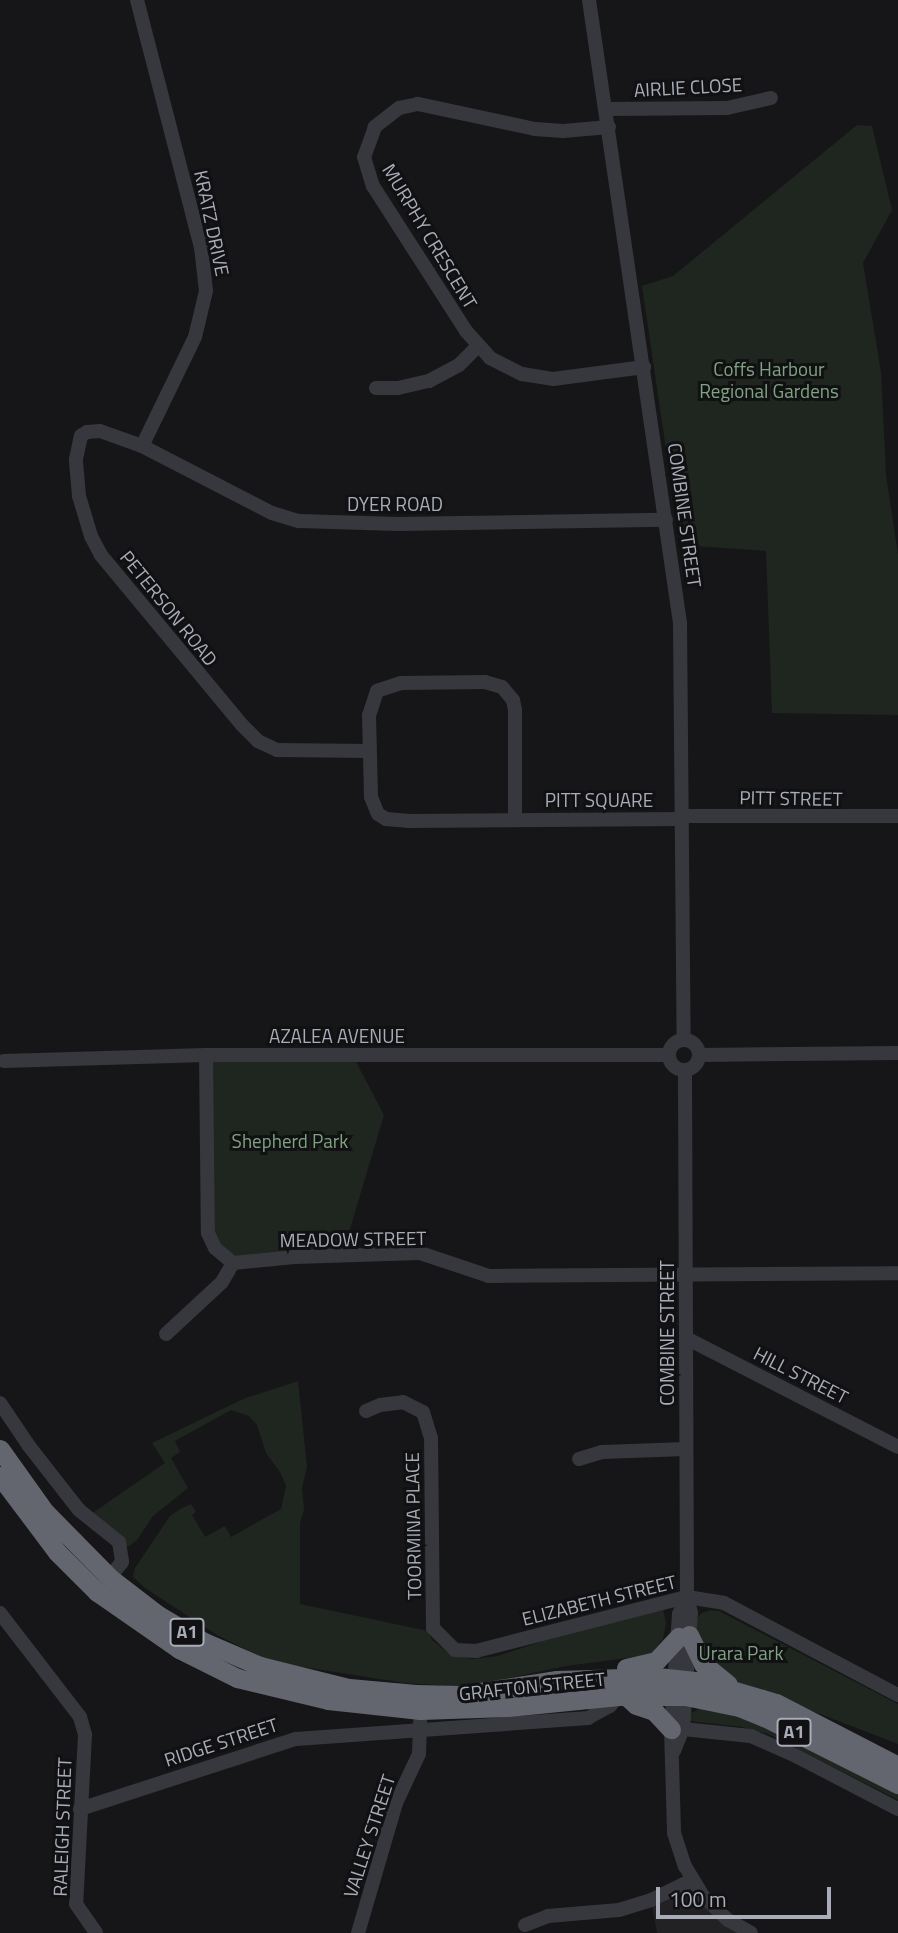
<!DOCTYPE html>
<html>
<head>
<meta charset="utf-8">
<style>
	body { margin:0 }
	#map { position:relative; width:898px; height:1933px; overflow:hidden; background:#161618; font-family:"Titillium Web",sans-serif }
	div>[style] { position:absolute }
	.built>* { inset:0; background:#222225 }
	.green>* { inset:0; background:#1e261f }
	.minor>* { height:14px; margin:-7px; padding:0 7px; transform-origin:7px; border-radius:7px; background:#37383d }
	.minor>.ring { margin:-7px; padding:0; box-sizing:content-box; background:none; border:14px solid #37383d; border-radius:50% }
	.highway>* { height:19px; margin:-9.5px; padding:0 9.5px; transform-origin:9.5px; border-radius:9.5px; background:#63666e }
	span { translate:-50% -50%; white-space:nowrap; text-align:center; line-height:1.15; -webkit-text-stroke:6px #111113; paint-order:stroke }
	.shield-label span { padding:2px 5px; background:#111113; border:2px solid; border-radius:5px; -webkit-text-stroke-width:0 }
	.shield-label { font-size:18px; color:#a8adb8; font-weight:700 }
	.street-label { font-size:19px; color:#a8adb8 }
	.park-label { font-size:19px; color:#7fa381 }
	.scale { position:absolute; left:656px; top:1887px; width:175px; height:32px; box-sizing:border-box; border:4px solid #a8adb8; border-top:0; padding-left:9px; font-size:21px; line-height:24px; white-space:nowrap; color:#a8adb8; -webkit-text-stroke:5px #111113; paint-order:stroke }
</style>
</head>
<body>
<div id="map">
	<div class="built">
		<div style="clip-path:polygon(692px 1880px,751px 1933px,657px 1933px,651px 1900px)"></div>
	</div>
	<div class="green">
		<div style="clip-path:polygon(857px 125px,872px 126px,892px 210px,863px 263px,881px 372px,886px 475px,898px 554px,898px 715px,772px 713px,766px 551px,680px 545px,642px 286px,673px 276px)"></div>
		<div style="clip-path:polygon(206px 1055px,353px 1056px,384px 1115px,342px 1256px,233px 1263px,215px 1248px)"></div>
		<div style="clip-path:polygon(298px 1381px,307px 1467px,302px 1488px,304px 1510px,300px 1523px,300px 1604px,428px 1631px,432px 1640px,451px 1655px,472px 1659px,498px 1656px,578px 1629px,663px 1609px,666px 1623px,663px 1639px,650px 1655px,566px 1666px,466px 1687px,405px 1683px,271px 1662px,217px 1635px,145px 1588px,133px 1577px,135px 1568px,170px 1516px,182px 1508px,191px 1504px,196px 1512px,192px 1515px,205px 1537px,225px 1526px,231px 1537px,281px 1509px,286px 1486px,280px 1472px,266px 1453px,257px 1425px,249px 1416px,231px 1410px,175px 1441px,180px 1452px,171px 1458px,188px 1488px,153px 1516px,137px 1540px,128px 1547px,91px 1514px,165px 1463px,152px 1443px,243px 1399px)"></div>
		<div style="clip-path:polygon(711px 1610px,719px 1611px,898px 1704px,898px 1744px,726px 1678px,697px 1646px,695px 1620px,702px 1613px)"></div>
		<div style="clip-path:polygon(701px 1708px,740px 1716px,898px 1791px,898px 1800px,768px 1734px,742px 1727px,689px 1721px,691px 1713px)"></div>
	</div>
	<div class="minor">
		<div style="left:137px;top:0;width:255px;rotate:75.5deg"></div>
		<div style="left:201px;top:247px;width:44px;rotate:83.5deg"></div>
		<div style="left:206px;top:291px;width:47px;rotate:103.4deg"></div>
		<div style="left:195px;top:337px;width:121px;rotate:115.9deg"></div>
		<div style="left:589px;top:0;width:630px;rotate:81.69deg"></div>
		<div style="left:680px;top:623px;width:417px;rotate:89.5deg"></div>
		<div style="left:607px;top:109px;width:120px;rotate:-0.5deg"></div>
		<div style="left:727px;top:108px;width:45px;rotate:-12.8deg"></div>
		<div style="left:609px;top:127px;width:46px;rotate:175deg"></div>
		<div style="left:563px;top:131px;width:28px;rotate:-176deg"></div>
		<div style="left:535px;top:129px;width:120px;rotate:-167.9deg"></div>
		<div style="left:418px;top:104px;width:19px;rotate:168deg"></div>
		<div style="left:399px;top:108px;width:31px;rotate:142deg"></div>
		<div style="left:375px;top:127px;width:32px;rotate:110deg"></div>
		<div style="left:364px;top:157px;width:30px;rotate:73deg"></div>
		<div style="left:373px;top:186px;width:172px;rotate:57.3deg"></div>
		<div style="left:466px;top:331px;width:36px;rotate:48deg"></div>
		<div style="left:490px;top:358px;width:36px;rotate:27deg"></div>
		<div style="left:522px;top:374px;width:31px;rotate:9deg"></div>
		<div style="left:553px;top:379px;width:92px;rotate:-7.5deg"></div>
		<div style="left:376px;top:388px;width:22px"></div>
		<div style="left:398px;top:388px;width:32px;rotate:-13deg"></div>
		<div style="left:429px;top:381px;width:34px;rotate:-28deg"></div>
		<div style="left:459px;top:365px;width:25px;rotate:-45deg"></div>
		<div style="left:369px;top:751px;width:92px;rotate:-179.4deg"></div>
		<div style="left:277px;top:750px;width:21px;rotate:-155deg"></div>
		<div style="left:258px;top:741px;width:23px;rotate:-135deg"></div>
		<div style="left:242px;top:725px;width:221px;rotate:-129.7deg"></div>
		<div style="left:101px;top:555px;width:21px;rotate:-118deg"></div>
		<div style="left:91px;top:536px;width:42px;rotate:-106.7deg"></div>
		<div style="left:79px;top:496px;width:37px;rotate:-95deg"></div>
		<div style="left:76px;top:459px;width:24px;rotate:-78deg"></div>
		<div style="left:81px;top:436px;width:7px;rotate:-34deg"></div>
		<div style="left:87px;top:432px;width:13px;rotate:-4deg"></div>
		<div style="left:100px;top:431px;width:45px;rotate:19.7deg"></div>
		<div style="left:142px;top:446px;width:146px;rotate:27.3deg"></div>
		<div style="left:272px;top:513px;width:28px;rotate:17deg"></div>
		<div style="left:299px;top:521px;width:99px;rotate:1.7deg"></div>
		<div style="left:398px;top:524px;width:268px;rotate:-0.9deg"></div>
		<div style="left:682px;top:816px;width:216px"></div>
		<div style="left:515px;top:820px;width:110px;rotate:-90deg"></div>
		<div style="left:515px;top:710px;width:10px;rotate:-101deg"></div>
		<div style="left:513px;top:700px;width:17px;rotate:-130deg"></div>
		<div style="left:502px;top:687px;width:18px;rotate:-164deg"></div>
		<div style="left:485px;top:682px;width:84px;rotate:179.3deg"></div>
		<div style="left:401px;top:683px;width:25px;rotate:162deg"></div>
		<div style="left:377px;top:691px;width:25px;rotate:108deg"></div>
		<div style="left:369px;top:715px;width:82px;rotate:88.6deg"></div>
		<div style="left:371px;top:797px;width:18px;rotate:68deg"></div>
		<div style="left:378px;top:814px;width:9px;rotate:32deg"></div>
		<div style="left:386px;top:819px;width:21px;rotate:5deg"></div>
		<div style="left:407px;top:821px;width:276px;rotate:-0.4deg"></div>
		<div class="ring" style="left:669px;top:1040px;width:16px;height:16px"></div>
		<div style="left:206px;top:1055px;width:178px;rotate:89.4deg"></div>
		<div style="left:208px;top:1233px;width:17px;rotate:65deg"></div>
		<div style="left:215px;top:1248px;width:23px;rotate:40deg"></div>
		<div style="left:233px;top:1263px;width:62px;rotate:-5.5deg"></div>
		<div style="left:295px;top:1257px;width:125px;rotate:-1.8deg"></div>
		<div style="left:420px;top:1253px;width:73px;rotate:18.4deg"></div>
		<div style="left:489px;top:1276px;width:409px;rotate:-0.4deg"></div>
		<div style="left:699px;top:1055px;width:199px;rotate:-0.6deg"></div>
		<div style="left:4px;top:1061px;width:202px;rotate:-1.7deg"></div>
		<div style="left:206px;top:1055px;width:463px"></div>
		<div style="left:166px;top:1334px;width:76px;rotate:-42.9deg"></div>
		<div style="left:222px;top:1282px;width:22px;rotate:-60deg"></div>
		<div style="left:686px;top:1338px;width:238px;rotate:27.2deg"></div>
		<div style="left:0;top:1403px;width:52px;rotate:56deg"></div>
		<div style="left:29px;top:1446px;width:81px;rotate:52deg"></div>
		<div style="left:79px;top:1510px;width:51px;rotate:38.7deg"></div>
		<div style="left:119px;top:1542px;width:20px;rotate:81deg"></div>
		<div style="left:122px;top:1562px;width:28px;rotate:129deg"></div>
		<div style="left:366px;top:1411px;width:15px;rotate:-23deg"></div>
		<div style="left:380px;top:1405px;width:23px;rotate:-7deg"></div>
		<div style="left:403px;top:1402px;width:22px;rotate:27deg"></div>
		<div style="left:423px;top:1412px;width:27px;rotate:73deg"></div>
		<div style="left:431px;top:1438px;width:190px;rotate:89.4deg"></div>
		<div style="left:433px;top:1628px;width:31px;rotate:45deg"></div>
		<div style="left:455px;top:1650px;width:21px;rotate:3deg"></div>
		<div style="left:476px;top:1651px;width:218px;rotate:-14.4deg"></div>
		<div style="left:687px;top:1597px;width:37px;rotate:9deg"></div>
		<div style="left:724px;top:1603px;width:197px;rotate:27.9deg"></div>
		<div style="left:579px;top:1459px;width:24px;rotate:-17deg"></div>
		<div style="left:602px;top:1452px;width:84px;rotate:-2deg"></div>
		<div style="left:687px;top:1597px;width:19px;rotate:115deg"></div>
		<div style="left:679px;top:1614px;width:115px;rotate:94deg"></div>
		<div style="left:671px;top:1729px;width:104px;rotate:88.3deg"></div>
		<div style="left:674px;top:1833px;width:35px;rotate:72deg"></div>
		<div style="left:685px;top:1866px;width:35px;rotate:59deg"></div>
		<div style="left:703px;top:1896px;width:35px;rotate:44deg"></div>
		<div style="left:728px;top:1920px;width:26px;rotate:29deg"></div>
		<div style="left:0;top:1613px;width:131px;rotate:52.4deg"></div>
		<div style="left:80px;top:1717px;width:19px;rotate:74deg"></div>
		<div style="left:85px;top:1735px;width:169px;rotate:93deg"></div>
		<div style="left:76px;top:1904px;width:35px;rotate:55deg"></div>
		<div style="left:683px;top:1729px;width:68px;rotate:5.9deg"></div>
		<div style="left:751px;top:1736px;width:49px;rotate:24deg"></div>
		<div style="left:796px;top:1756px;width:115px;rotate:27.5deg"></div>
		<div style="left:674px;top:1751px;width:24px;rotate:-68deg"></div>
		<div style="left:683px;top:1729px;width:116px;rotate:-86.1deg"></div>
		<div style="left:691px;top:1613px;width:16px;rotate:-104deg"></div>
		<div style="left:687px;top:1597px;width:527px;rotate:-90.22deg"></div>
		<div style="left:80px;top:1809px;width:227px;rotate:-18deg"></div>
		<div style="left:296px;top:1739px;width:293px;rotate:-4.1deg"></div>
		<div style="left:588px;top:1718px;width:25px;rotate:-29deg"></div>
		<div style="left:610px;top:1706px;width:13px;rotate:-51deg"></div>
		<div style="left:525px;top:1925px;width:25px;rotate:-21deg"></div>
		<div style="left:548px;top:1916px;width:71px;rotate:-4.8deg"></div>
		<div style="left:619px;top:1910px;width:34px;rotate:-17deg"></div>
		<div style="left:651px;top:1900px;width:46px;rotate:-26deg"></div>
		<div style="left:358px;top:1933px;width:135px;rotate:-73.7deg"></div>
		<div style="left:396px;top:1803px;width:54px;rotate:-64.9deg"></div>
		<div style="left:419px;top:1754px;width:33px;rotate:-88deg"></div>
	</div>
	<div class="highway">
		<div style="left:0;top:1449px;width:77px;rotate:54.5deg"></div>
		<div style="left:45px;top:1512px;width:93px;rotate:45.4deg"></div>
		<div style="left:110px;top:1578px;width:61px;rotate:37.6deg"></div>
		<div style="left:158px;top:1615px;width:53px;rotate:30.4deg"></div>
		<div style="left:204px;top:1642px;width:61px;rotate:23.2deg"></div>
		<div style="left:260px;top:1666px;width:92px;rotate:13.9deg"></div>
		<div style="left:349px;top:1688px;width:67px;rotate:5.1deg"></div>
		<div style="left:416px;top:1694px;width:44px;rotate:1.3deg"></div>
		<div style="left:460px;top:1695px;width:98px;rotate:-8.8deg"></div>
		<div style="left:557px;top:1680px;width:100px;rotate:-1.7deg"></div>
		<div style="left:657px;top:1677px;width:48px;rotate:5.9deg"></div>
		<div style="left:705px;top:1682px;width:74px;rotate:16.5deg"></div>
		<div style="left:776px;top:1703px;width:137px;rotate:27.3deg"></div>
		<div style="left:0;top:1476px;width:95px;rotate:53.1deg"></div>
		<div style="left:57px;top:1552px;width:57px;rotate:45deg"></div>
		<div style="left:97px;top:1592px;width:100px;rotate:34.8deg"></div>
		<div style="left:179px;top:1649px;width:65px;rotate:26.6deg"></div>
		<div style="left:237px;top:1678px;width:94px;rotate:13.6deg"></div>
		<div style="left:328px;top:1700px;width:93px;rotate:6.2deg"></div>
		<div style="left:420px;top:1710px;width:88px;rotate:-2deg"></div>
		<div style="left:508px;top:1707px;width:111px;rotate:-5.7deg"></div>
		<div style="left:618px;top:1696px;width:67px"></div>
		<div style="left:685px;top:1696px;width:55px;rotate:11.5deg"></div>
		<div style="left:739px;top:1707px;width:27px;rotate:22deg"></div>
		<div style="left:764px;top:1717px;width:150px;rotate:26.6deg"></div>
		<div style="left:689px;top:1635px;width:32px;rotate:64deg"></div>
		<div style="left:703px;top:1664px;width:32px;rotate:39deg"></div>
		<div style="left:626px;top:1668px;width:31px;rotate:-13deg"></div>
		<div style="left:656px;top:1661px;width:33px;rotate:-47deg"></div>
		<div style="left:626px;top:1696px;width:13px;rotate:42deg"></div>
		<div style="left:636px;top:1705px;width:19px;rotate:18deg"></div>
		<div style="left:654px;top:1711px;width:25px;rotate:47deg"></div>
	</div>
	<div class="shield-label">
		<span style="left:187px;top:1632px">A1</span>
		<span style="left:794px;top:1732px">A1</span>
	</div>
	<div class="street-label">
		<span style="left:688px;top:87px;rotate:-3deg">AIRLIE CLOSE</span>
		<span style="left:212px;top:223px;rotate:78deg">KRATZ DRIVE</span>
		<span style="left:430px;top:236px;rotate:59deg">MURPHY CRESCENT</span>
		<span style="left:395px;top:504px">DYER ROAD</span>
		<span style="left:685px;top:515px;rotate:82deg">COMBINE STREET</span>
		<span style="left:169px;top:608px;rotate:51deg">PETERSON ROAD</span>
		<span style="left:791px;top:798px;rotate:1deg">PITT STREET</span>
		<span style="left:599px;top:800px">PITT SQUARE</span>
		<span style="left:337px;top:1036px">AZALEA AVENUE</span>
		<span style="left:353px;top:1239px;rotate:-1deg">MEADOW STREET</span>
		<span style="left:667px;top:1333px;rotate:-90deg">COMBINE STREET</span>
		<span style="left:801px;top:1375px;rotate:27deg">HILL STREET</span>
		<span style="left:413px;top:1526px;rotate:-91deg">TOORMINA PLACE</span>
		<span style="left:599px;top:1600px;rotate:-14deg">ELIZABETH STREET</span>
		<span style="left:532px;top:1686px;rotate:-6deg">GRAFTON STREET</span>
		<span style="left:221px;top:1742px;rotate:-18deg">RIDGE STREET</span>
		<span style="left:62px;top:1827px;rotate:-88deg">RALEIGH STREET</span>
		<span style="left:369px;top:1836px;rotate:-72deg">VALLEY STREET</span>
	</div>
	<div class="park-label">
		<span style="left:769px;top:380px">Coffs Harbour<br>Regional Gardens</span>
		<span style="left:290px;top:1141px">Shepherd Park</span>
		<span style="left:741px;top:1653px">Urara Park</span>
	</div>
	<div class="scale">100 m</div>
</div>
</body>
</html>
